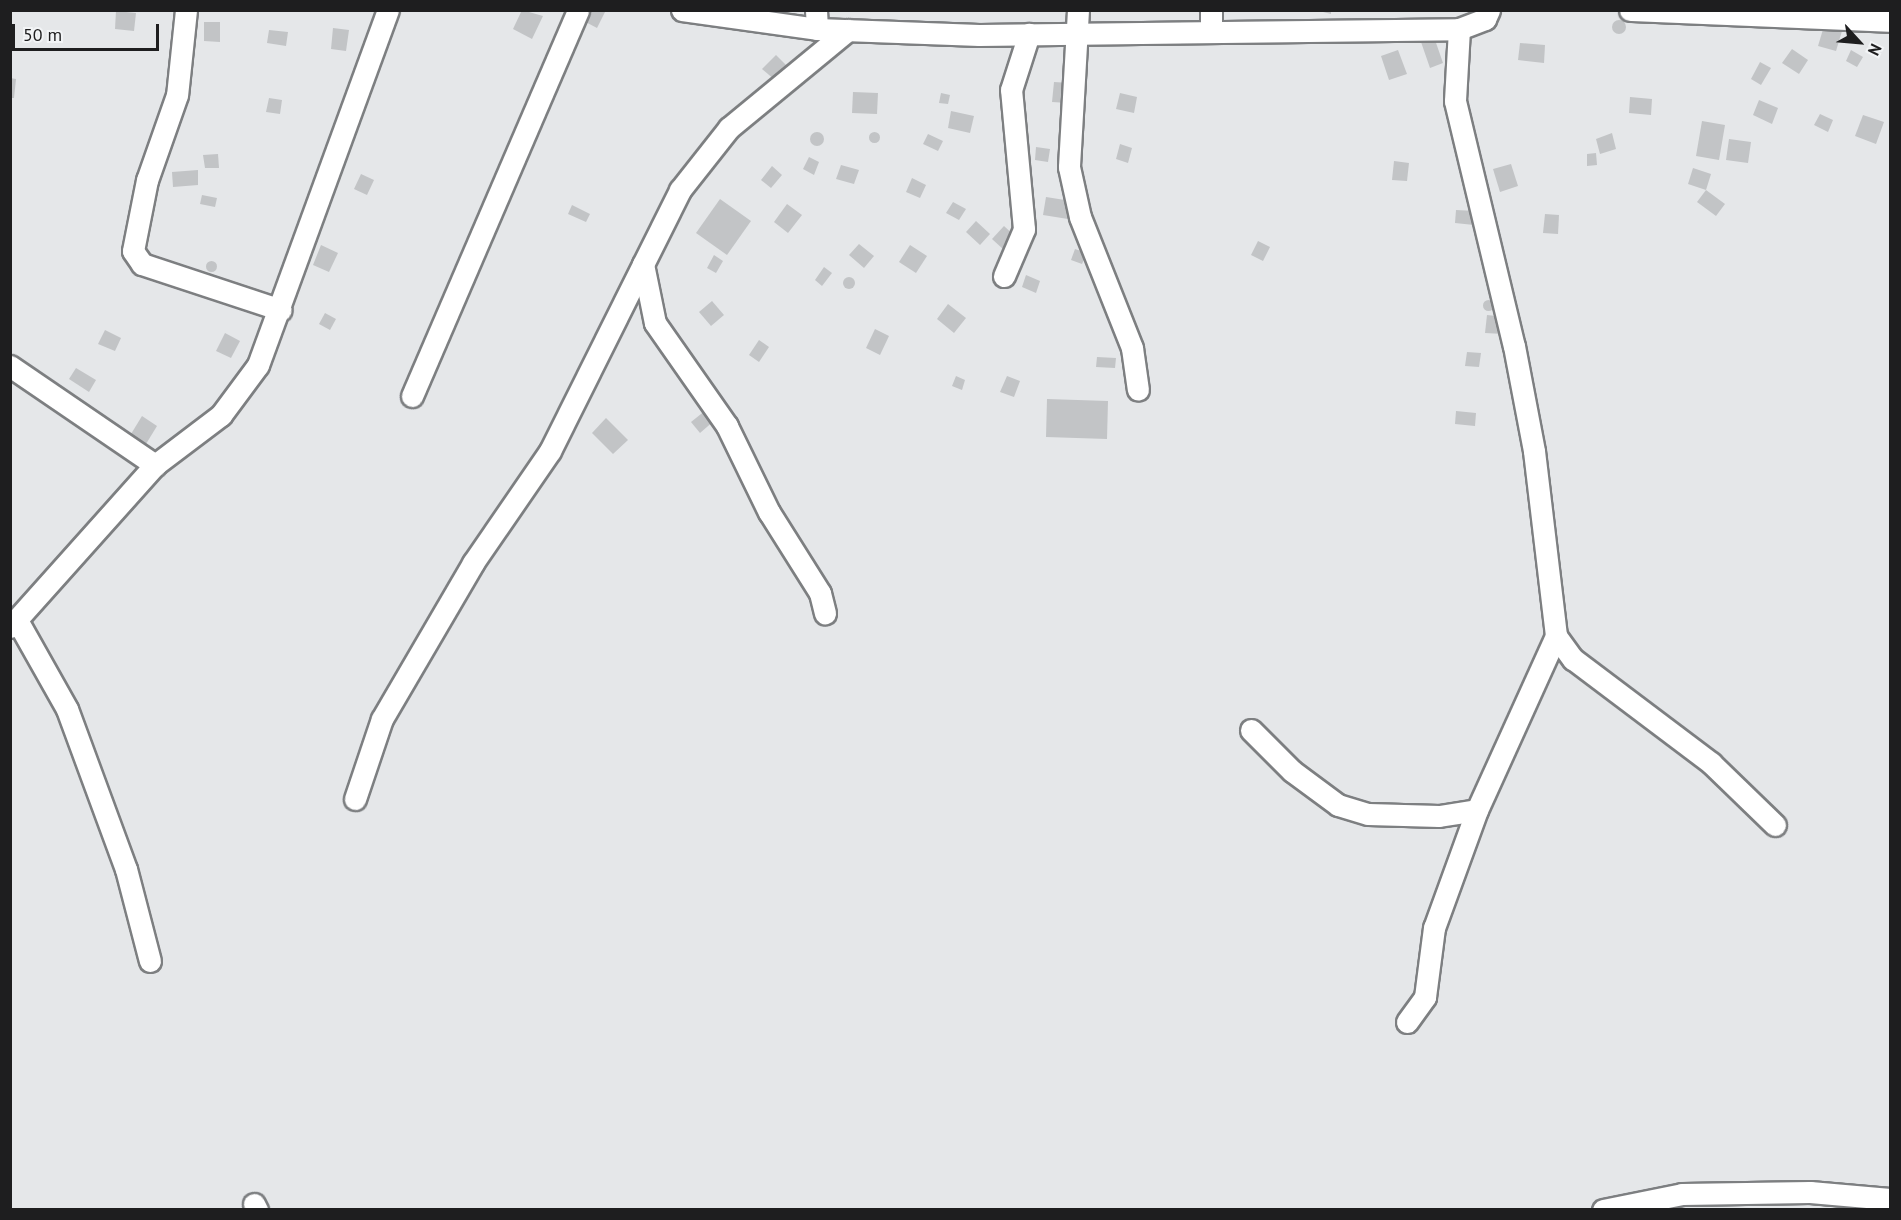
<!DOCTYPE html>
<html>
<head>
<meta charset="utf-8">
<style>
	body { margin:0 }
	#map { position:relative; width:1901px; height:1220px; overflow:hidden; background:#e5e7e9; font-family:"PT Sans",sans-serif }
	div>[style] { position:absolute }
	.building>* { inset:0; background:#c2c4c6 }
	.round { border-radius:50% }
	.roads { filter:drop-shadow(2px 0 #7d7f81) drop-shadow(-2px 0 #7d7f81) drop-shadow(0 2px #7d7f81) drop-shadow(0 -2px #7d7f81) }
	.street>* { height:21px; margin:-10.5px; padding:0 10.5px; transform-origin:10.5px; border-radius:10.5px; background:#fff }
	span { translate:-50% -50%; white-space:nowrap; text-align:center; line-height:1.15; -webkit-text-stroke:6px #f2f4f6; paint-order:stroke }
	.frame { position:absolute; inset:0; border:12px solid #1e1e1f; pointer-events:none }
	.north { position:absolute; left:1829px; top:12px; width:60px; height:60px; -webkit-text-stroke:4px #f2f4f6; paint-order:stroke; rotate:116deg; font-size:16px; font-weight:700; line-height:24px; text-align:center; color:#1e1e1f }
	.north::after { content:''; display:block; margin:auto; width:21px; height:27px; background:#1e1e1f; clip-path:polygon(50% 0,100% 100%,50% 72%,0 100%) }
	.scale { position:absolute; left:12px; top:24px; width:147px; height:27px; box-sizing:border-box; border:3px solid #1e1e1f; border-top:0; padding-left:8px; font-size:18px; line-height:21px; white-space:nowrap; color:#1e1e1f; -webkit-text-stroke:4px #f2f4f6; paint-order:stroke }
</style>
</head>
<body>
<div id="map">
	<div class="building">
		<div style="clip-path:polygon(522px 10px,543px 16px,532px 39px,513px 29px)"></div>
		<div style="clip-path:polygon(582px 10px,606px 10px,597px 28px,578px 18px)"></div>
		<div style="clip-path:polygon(1315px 10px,1331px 10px,1331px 14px)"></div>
		<div style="clip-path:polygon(116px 11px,136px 13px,134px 31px,115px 29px)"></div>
		<div class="round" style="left:1612px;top:20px;width:14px;height:14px"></div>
		<div style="clip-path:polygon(204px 22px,220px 22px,220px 42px,204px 41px)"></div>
		<div style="clip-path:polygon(1824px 26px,1842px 31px,1836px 51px,1818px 46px)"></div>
		<div style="clip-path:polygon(333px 28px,349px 30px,346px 51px,331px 49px)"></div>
		<div style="clip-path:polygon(269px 30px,288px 32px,286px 46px,267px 43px)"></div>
		<div style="clip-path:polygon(1434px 37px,1443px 63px,1430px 68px,1421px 42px)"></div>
		<div style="clip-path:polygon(1520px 43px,1545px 45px,1544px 63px,1518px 60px)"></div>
		<div style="clip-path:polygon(1792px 49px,1808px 60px,1799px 74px,1782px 63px)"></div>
		<div style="clip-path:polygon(1398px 50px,1407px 74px,1389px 80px,1381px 56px)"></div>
		<div style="clip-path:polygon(1851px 50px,1863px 57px,1857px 67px,1846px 61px)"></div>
		<div style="clip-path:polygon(776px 55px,788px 67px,775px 80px,762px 69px)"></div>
		<div style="clip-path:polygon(1760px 62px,1771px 68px,1761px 85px,1751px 79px)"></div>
		<div style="clip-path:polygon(10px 78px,16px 79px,14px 98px,10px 98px)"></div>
		<div style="clip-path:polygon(1054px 82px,1070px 83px,1068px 103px,1052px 102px)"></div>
		<div style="clip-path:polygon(853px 92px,878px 93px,877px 114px,852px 113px)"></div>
		<div style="clip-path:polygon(941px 93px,950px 95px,948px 104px,939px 103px)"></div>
		<div style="clip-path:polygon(1120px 93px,1137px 97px,1134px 113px,1116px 109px)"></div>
		<div style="clip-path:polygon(1630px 97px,1652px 99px,1651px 115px,1629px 113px)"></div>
		<div style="clip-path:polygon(269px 98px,282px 100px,280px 114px,266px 112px)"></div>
		<div style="clip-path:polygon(1759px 100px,1778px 108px,1772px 124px,1753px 115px)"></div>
		<div style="clip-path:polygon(951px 111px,974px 116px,970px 133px,948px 128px)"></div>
		<div style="clip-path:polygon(1820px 114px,1833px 120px,1828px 132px,1814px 125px)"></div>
		<div style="clip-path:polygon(1863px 115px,1884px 122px,1876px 144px,1855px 136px)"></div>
		<div style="clip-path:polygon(1702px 121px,1725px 125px,1719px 160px,1696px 156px)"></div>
		<div class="round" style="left:868.5px;top:131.5px;width:11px;height:11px"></div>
		<div class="round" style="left:810px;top:132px;width:14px;height:14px"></div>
		<div style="clip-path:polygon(1612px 133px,1616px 149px,1600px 154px,1596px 139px)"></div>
		<div style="clip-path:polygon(928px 134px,943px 141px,938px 151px,923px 144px)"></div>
		<div style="clip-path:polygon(1729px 139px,1751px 142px,1748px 163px,1726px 160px)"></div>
		<div style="clip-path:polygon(1120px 144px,1132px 148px,1128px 163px,1116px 159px)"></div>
		<div style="clip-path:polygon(1036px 147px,1050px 149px,1048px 162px,1035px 160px)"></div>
		<div style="clip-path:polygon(1596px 153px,1597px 165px,1587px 166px,1587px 154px)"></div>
		<div style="clip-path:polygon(218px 154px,219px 168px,205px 168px,203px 155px)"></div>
		<div style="clip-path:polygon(809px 157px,819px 162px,814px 175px,803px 169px)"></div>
		<div style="clip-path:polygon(1394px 161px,1409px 163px,1407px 181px,1392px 180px)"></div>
		<div style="clip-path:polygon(1511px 164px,1518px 186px,1500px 192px,1493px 169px)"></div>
		<div style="clip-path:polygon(841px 165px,859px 170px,854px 184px,836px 179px)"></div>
		<div style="clip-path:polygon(772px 166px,782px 175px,771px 188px,761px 180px)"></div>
		<div style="clip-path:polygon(1693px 168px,1711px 174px,1706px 190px,1688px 184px)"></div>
		<div style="clip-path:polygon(198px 170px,198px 185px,173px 187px,172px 172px)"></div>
		<div style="clip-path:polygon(361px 174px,374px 180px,367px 195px,354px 189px)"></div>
		<div style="clip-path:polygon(912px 178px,926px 185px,920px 198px,906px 192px)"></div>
		<div style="clip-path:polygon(1706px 190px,1725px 204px,1716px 216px,1697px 202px)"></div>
		<div style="clip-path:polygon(202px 195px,217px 198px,215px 207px,200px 204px)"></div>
		<div style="clip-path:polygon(1046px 197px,1071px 201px,1068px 219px,1043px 215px)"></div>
		<div style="clip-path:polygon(720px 199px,751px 221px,727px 255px,696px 233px)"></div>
		<div style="clip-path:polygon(953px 202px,966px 209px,959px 220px,946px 213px)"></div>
		<div style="clip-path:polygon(787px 204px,802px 215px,788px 233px,774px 222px)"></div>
		<div style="clip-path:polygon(572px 205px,590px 214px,586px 222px,568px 214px)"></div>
		<div style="clip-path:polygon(1456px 210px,1475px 211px,1474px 225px,1455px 223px)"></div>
		<div style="clip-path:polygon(1545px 214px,1559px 215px,1558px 234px,1543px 233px)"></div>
		<div style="clip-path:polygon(976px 221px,990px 234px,980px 245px,966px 232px)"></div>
		<div style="clip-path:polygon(1004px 226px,1016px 237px,1004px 250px,992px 239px)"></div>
		<div style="clip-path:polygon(1258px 241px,1270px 247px,1263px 261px,1251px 255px)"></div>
		<div style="clip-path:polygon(859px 244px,874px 256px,864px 268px,849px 255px)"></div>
		<div style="clip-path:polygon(321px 245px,338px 253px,329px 272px,313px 265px)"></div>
		<div style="clip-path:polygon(910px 245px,927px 256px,916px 273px,899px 262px)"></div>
		<div style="clip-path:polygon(1075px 249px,1087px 253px,1082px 264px,1071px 260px)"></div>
		<div style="clip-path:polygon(714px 255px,723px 261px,716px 273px,707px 268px)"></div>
		<div class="round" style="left:205.5px;top:260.5px;width:11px;height:11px"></div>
		<div style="clip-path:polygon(824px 267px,832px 273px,822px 286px,815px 280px)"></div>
		<div style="clip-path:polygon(1026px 275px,1040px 281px,1036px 293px,1022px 287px)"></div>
		<div class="round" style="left:843px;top:277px;width:12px;height:12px"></div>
		<div class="round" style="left:1482.5px;top:299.5px;width:11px;height:11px"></div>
		<div style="clip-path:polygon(712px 301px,724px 315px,711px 326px,699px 312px)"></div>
		<div style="clip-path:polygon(948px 304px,966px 318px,954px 333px,937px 319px)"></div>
		<div style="clip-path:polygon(325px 313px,336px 319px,330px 330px,319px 324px)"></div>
		<div style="clip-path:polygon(1487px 315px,1505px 317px,1503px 334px,1485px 333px)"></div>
		<div style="clip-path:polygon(875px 329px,889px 336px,880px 355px,866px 348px)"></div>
		<div style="clip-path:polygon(105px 330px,121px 338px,115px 351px,98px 344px)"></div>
		<div style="clip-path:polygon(225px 333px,240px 341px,231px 358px,216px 351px)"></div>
		<div style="clip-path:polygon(759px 340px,769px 347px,759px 362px,749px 355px)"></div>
		<div style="clip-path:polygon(1467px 352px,1481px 353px,1479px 367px,1465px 366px)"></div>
		<div style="clip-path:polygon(1097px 357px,1116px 358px,1115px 368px,1096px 367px)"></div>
		<div style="clip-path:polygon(76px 368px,96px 380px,89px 392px,69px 379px)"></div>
		<div style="clip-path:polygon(956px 376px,965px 380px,962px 390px,952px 386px)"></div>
		<div style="clip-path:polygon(1007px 376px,1020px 381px,1014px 397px,1000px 392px)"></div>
		<div style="clip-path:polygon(1047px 399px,1108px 401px,1107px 439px,1046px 437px)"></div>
		<div style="clip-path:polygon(706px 410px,715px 420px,700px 433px,691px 422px)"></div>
		<div style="clip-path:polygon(1456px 411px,1476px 413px,1475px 426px,1455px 424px)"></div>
		<div style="clip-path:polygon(142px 416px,157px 426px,146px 444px,131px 434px)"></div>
		<div style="clip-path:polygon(606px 418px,628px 440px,613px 454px,592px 433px)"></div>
	</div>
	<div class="roads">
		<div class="street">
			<div style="left:186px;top:10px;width:85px;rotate:96deg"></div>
			<div style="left:177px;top:95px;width:90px;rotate:109.4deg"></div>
			<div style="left:147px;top:180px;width:72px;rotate:101.2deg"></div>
			<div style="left:133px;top:251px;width:16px;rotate:55deg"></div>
			<div style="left:142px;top:264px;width:146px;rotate:18.3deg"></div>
			<div style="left:682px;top:10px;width:136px;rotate:8deg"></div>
			<div style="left:816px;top:10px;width:19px;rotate:87deg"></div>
			<div style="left:817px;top:29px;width:162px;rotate:2.1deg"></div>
			<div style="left:979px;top:35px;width:480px;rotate:-0.7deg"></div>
			<div style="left:1459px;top:29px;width:28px;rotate:-21deg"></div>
			<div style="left:1485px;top:19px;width:10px;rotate:-66deg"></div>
			<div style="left:1078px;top:10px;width:157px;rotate:93.3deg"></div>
			<div style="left:1069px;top:167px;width:51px;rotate:77.6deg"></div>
			<div style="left:1080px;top:217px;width:141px;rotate:68.3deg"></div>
			<div style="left:1132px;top:348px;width:42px;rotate:81.9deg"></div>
			<div style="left:1630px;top:10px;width:260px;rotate:2.4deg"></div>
			<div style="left:1459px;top:29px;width:72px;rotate:93.2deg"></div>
			<div style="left:1455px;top:101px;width:252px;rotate:76.5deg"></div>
			<div style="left:1514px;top:346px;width:107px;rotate:79.2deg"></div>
			<div style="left:1534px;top:451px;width:186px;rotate:83.2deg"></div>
			<div style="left:1556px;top:636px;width:29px;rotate:54deg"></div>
			<div style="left:1573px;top:659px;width:173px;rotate:37deg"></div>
			<div style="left:1711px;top:763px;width:89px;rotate:44.1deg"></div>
			<div style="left:1211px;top:32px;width:22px;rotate:-90deg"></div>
			<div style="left:643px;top:264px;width:60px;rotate:78.5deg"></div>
			<div style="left:655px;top:323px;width:126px;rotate:55deg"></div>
			<div style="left:727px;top:426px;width:96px;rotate:64deg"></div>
			<div style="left:769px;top:512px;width:96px;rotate:57.8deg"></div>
			<div style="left:820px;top:593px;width:21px;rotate:76deg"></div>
			<div style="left:1004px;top:276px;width:51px;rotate:-66.9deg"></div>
			<div style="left:1024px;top:229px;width:140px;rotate:-95.3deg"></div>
			<div style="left:1011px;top:90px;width:59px;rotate:-72.2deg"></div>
			<div style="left:10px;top:366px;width:176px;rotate:34.3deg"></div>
			<div style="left:412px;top:396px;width:420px;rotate:-66.7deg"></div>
			<div style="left:18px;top:622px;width:100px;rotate:60.6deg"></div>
			<div style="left:67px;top:709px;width:171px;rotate:69.8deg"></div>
			<div style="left:126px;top:869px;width:95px;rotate:75.4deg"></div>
			<div style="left:10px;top:627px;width:217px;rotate:-48.2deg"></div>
			<div style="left:155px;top:465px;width:83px;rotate:-37.1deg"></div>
			<div style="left:221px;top:415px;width:62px;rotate:-53.5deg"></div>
			<div style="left:258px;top:365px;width:378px;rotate:-69.9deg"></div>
			<div style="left:1251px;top:730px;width:58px;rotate:45deg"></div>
			<div style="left:1292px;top:771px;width:57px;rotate:36.5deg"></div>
			<div style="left:1338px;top:805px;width:31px;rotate:17deg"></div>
			<div style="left:1368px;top:814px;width:71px;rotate:1.6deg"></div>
			<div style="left:1439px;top:816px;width:38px;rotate:-9deg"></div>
			<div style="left:355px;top:799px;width:84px;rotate:-71.4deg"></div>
			<div style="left:382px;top:719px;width:181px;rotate:-59.7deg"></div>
			<div style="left:473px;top:563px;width:136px;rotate:-55.5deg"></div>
			<div style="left:550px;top:451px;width:292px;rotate:-63.5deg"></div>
			<div style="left:680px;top:190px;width:79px;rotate:-51.7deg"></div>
			<div style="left:729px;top:128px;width:154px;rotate:-39.5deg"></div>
			<div style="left:1407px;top:1022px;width:31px;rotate:-54deg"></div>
			<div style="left:1425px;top:997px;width:70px;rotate:-82.6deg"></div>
			<div style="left:1434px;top:928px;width:126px;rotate:-70deg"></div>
			<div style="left:1477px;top:810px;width:191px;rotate:-65.6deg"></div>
			<div style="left:254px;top:1204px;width:7px;rotate:63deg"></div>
			<div style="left:1603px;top:1210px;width:81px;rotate:-11.4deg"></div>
			<div style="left:1682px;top:1194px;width:128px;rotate:-0.9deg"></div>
			<div style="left:1810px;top:1192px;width:80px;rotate:5deg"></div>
		</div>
	</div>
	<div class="frame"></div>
	<div class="north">N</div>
	<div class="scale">50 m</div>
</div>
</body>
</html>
